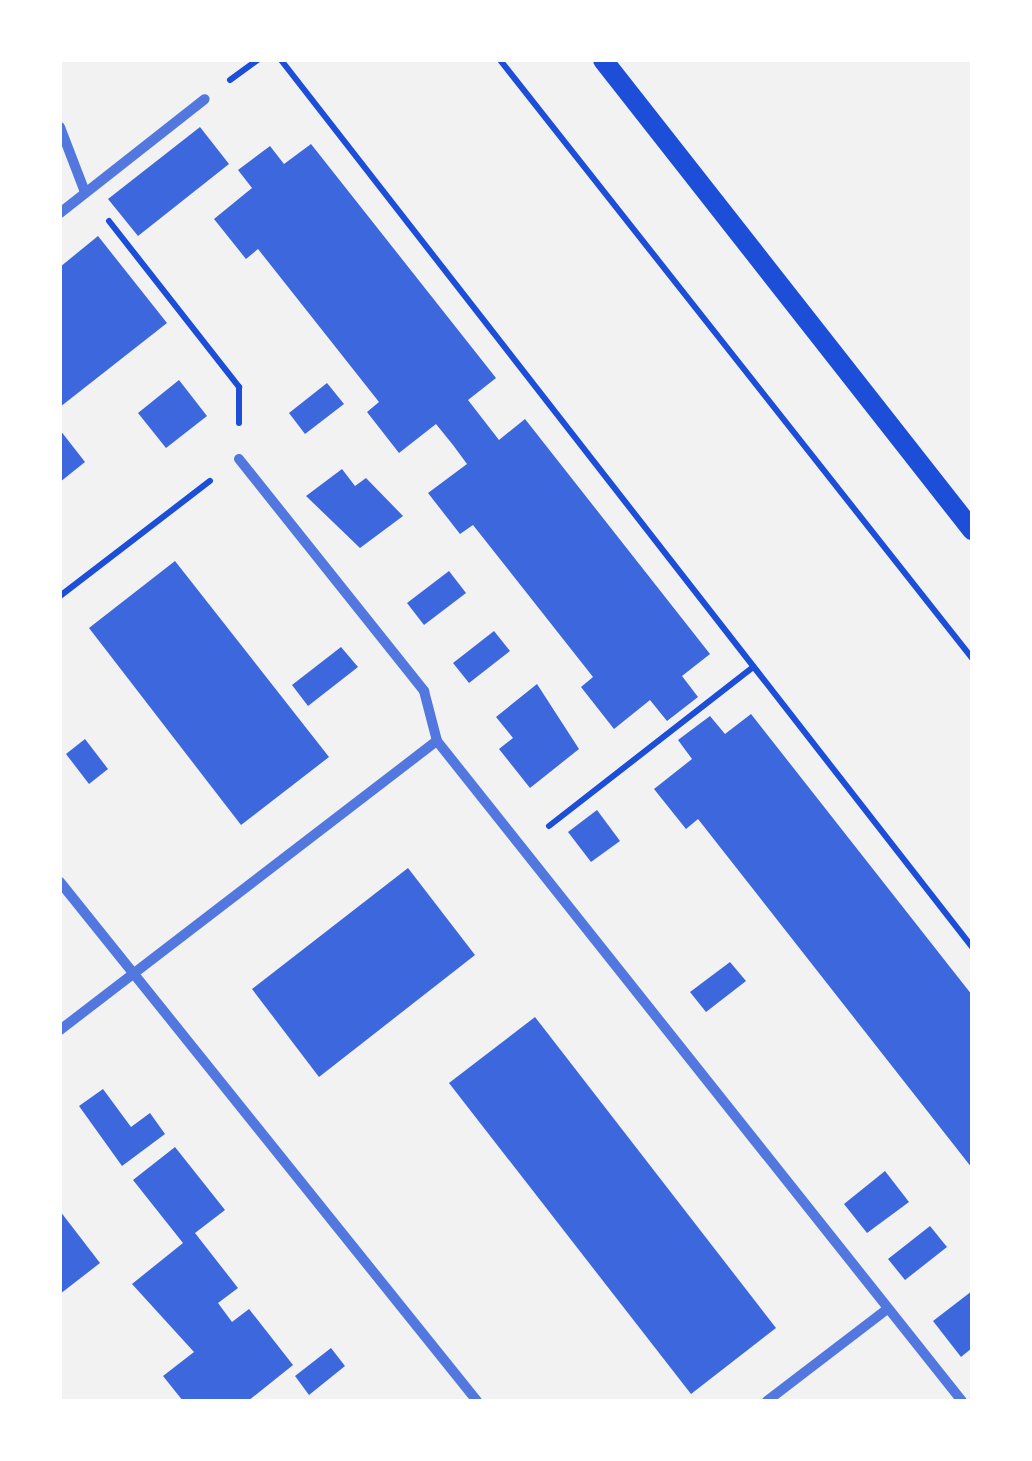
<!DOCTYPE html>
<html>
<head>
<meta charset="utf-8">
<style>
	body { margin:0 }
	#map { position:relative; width:1032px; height:1461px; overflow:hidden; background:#f2f2f2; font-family:"Alegreya Sans",sans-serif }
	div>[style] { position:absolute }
	.building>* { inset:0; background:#3d67dc }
	.path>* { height:6px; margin:-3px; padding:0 3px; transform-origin:3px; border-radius:3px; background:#1d4ed8 }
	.minor>* { height:10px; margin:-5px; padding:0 5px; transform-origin:5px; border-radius:5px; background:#5277de }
	.secondary>* { height:20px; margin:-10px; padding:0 10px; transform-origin:10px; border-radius:10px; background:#1d4ed8 }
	span { translate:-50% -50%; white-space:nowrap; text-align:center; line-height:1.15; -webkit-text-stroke:10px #fff; paint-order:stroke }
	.frame { position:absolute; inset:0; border:62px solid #fff; pointer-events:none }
</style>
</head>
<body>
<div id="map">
	<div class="building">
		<div style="clip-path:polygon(200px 127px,229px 164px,138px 236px,108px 199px)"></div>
		<div style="clip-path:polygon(311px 144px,496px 378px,468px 400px,499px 440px,525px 419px,710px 654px,682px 676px,698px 697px,667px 721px,650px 700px,614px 729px,581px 687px,593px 677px,473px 525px,460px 534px,428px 493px,467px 464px,453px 445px,436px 424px,399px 453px,367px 412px,379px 402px,258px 249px,246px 259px,214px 219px,252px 188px,238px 170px,270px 146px,284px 164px)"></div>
		<div style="clip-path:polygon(98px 236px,167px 323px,60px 407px,60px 267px)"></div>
		<div style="clip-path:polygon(179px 380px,207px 416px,166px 448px,138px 413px)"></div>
		<div style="clip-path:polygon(327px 383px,344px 404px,305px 434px,289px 413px)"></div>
		<div style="clip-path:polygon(60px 430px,85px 462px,60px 482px)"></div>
		<div style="clip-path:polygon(342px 469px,355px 486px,366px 478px,403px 516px,360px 548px,306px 496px)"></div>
		<div style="clip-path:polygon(175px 561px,329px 757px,241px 825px,89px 628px)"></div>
		<div style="clip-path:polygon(449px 571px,466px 593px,424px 625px,407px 603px)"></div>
		<div style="clip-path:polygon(494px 631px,510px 651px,469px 683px,453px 663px)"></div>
		<div style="clip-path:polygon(341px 647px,358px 667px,308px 706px,292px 685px)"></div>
		<div style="clip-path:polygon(537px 684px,579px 749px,530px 788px,499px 749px,513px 738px,496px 717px)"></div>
		<div style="clip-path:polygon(751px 714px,972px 995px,972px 1168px,698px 819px,686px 829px,654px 789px,692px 759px,678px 740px,710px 716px,725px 734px)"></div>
		<div style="clip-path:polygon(85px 739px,108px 769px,89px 784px,66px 754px)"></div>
		<div style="clip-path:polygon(597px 810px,620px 841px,591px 862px,568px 832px)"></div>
		<div style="clip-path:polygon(408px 868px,475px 955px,319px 1077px,252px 989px)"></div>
		<div style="clip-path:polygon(730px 962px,746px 981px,706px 1012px,690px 992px)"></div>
		<div style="clip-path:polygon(535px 1017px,776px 1328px,691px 1394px,449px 1083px)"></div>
		<div style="clip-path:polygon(103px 1089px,131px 1127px,150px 1113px,165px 1134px,122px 1166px,79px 1106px)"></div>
		<div style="clip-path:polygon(175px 1147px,225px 1210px,195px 1233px,238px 1288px,218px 1303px,232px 1322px,249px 1309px,293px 1365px,248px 1401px,183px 1401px,163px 1376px,194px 1352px,132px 1284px,183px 1243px,133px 1180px)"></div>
		<div style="clip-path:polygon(885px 1171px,909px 1202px,867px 1233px,844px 1204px)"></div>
		<div style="clip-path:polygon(60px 1211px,100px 1263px,60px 1294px)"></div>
		<div style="clip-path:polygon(930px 1226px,947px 1247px,905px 1280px,888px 1259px)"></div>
		<div style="clip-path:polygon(972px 1291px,972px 1348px,961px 1357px,933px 1321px)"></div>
		<div style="clip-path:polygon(331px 1348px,345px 1366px,309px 1395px,295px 1376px)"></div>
	</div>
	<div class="path">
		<div style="left:281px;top:60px;width:1124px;rotate:52.08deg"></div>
		<div style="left:500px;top:60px;width:762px;rotate:51.72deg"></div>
		<div style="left:230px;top:80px;width:34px;rotate:-36deg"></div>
		<div style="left:109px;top:221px;width:211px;rotate:51.9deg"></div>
		<div style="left:239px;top:387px;width:36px;rotate:90deg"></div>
		<div style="left:60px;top:596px;width:189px;rotate:-37.5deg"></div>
		<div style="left:549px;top:826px;width:259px;rotate:-37.9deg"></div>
	</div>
	<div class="minor">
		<div style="left:60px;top:127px;width:70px;rotate:69deg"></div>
		<div style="left:60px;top:213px;width:184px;rotate:-38.2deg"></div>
		<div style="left:239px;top:459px;width:297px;rotate:51.4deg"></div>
		<div style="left:424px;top:691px;width:52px;rotate:75.4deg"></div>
		<div style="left:60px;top:882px;width:666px;rotate:51.22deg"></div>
		<div style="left:60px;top:1030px;width:475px;rotate:-37.5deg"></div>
		<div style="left:437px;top:741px;width:843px;rotate:51.5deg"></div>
		<div style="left:767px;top:1401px;width:150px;rotate:-37.4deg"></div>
	</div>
	<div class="secondary">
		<div style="left:603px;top:60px;width:598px;rotate:51.86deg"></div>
	</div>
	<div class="frame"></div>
</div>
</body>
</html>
